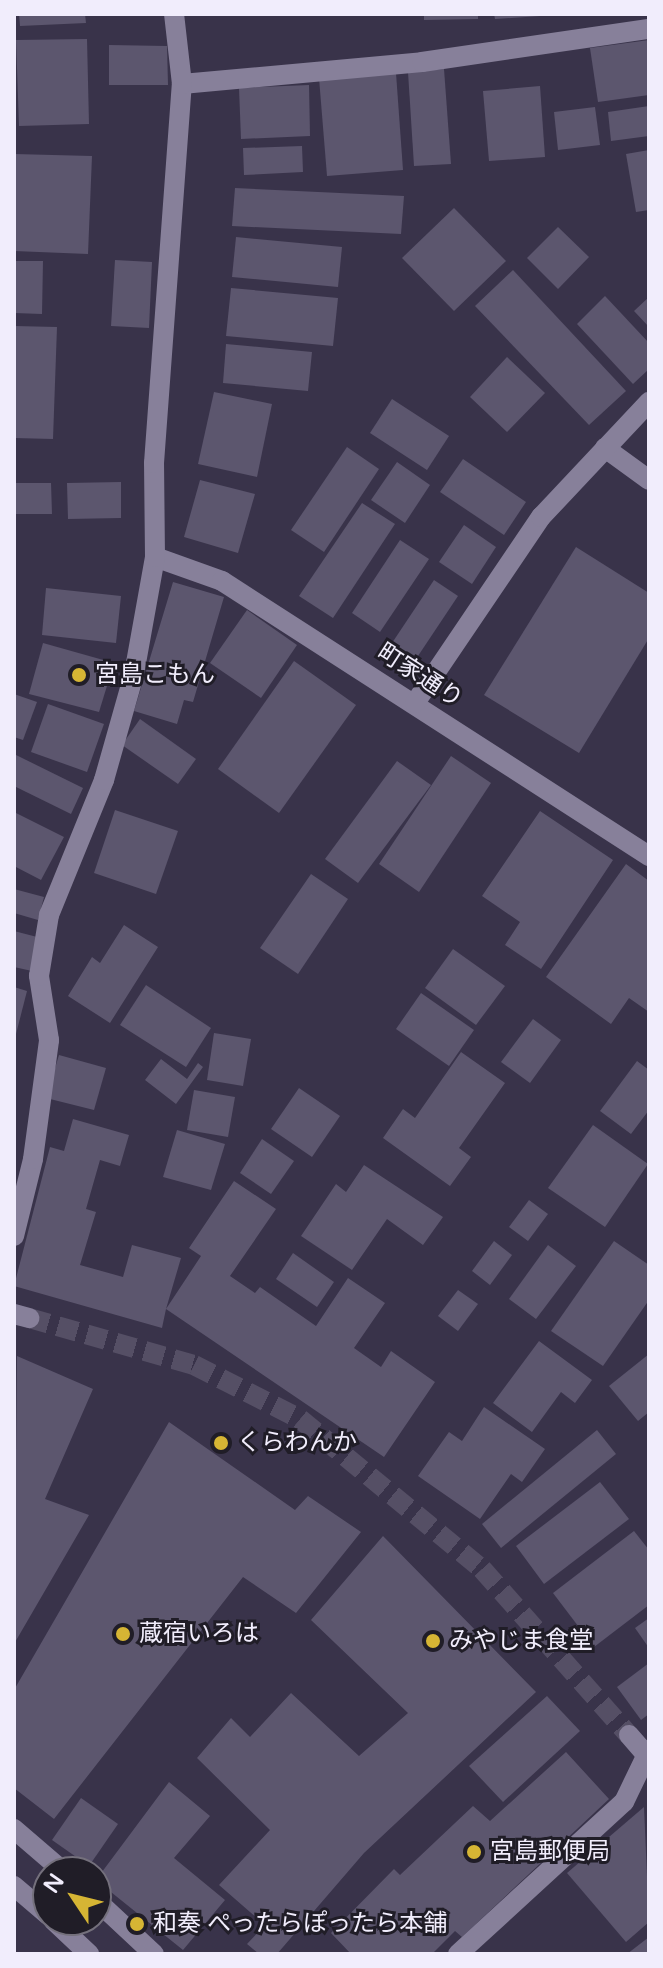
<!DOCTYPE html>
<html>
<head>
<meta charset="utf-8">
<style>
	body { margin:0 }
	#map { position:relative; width:663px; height:1968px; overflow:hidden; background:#39334a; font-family:"Varela Round","Noto Sans JP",sans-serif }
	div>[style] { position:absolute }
	.building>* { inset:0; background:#5c566e }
	.secondary-tunnel>* { height:20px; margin-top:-10px; transform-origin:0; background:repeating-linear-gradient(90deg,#554f65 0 20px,transparent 0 30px) }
	.street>* { height:20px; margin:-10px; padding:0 10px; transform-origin:10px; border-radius:10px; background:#87809a }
	.secondary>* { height:20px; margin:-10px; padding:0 10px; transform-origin:10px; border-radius:10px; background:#87809a }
	.dots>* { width:22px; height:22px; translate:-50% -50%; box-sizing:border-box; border:4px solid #201d27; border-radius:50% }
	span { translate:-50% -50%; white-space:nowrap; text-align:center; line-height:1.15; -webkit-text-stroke:6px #201d27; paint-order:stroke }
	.poi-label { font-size:24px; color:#f1edfc }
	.left { translate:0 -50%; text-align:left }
	.street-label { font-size:24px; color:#f1edfc }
	.frame { position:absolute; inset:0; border:16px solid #f1edfc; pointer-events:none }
	.north { position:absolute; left:32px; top:1856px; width:80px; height:80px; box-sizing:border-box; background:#201d27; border:2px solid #74707c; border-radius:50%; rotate:305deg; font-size:22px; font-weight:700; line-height:32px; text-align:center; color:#f1edfc }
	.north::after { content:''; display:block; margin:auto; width:28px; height:36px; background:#d6b534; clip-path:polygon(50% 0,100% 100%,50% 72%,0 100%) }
</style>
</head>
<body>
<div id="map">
	<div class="building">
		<div style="clip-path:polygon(19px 14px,85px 14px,86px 23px,20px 26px)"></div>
		<div style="clip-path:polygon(424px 14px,478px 14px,478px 19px,424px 20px)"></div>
		<div style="clip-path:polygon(494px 14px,540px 14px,540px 16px,495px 19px)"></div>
		<div style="clip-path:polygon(87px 39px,89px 124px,19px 126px,16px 40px)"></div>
		<div style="clip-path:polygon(649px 40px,649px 95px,598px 102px,590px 48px)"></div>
		<div style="clip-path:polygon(109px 45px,167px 46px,168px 85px,109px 85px)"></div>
		<div style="clip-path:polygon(444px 69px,451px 164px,414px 166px,408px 72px)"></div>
		<div style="clip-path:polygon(396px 73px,403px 170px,327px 176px,319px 78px)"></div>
		<div style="clip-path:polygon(309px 85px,310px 136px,241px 139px,239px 88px)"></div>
		<div style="clip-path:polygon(540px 86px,545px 157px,489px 161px,483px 91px)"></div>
		<div style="clip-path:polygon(649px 106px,649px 136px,611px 141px,608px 112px)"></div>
		<div style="clip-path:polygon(595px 107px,600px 145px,558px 150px,554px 112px)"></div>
		<div style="clip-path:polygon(302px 146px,303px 172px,244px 175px,243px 148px)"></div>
		<div style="clip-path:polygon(649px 150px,649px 210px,636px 212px,626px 154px)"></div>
		<div style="clip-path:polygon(14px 154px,92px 156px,88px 254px,14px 251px)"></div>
		<div style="clip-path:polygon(235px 188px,404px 196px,401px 234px,232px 226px)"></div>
		<div style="clip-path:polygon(454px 208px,506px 261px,454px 311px,402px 258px)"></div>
		<div style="clip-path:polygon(558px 227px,589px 257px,558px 289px,527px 258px)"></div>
		<div style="clip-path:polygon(236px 237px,342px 247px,338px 287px,232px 277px)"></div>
		<div style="clip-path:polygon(115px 260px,152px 262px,149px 328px,111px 326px)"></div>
		<div style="clip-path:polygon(14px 261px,43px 261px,42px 314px,14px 313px)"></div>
		<div style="clip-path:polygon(513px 270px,626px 391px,589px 425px,475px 306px)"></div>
		<div style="clip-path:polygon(231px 288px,338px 298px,333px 346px,226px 336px)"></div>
		<div style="clip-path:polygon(605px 296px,649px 343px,649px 369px,633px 384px,577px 324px)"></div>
		<div style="clip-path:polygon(649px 297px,649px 327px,634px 311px)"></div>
		<div style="clip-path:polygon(14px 326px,57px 327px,53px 439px,14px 438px)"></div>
		<div style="clip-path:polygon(226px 344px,312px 352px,308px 391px,223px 383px)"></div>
		<div style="clip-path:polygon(507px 357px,545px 393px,507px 432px,470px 397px)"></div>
		<div style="clip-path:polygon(214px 392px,272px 404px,257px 477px,198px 464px)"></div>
		<div style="clip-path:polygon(392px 399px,449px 436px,427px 470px,370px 433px)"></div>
		<div style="clip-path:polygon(347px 447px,379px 469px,324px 552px,291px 530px)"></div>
		<div style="clip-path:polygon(463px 459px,526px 502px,504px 535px,440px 492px)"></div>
		<div style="clip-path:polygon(397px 462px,430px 485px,405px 523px,371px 500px)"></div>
		<div style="clip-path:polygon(200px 480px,255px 494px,238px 553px,184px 537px)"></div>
		<div style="clip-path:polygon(121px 482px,121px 518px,68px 519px,67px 483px)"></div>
		<div style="clip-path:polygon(14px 483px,51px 483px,52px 514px,14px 514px)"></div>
		<div style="clip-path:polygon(362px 503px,395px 524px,333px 618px,299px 596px)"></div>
		<div style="clip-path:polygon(464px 525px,496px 547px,472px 584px,439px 562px)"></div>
		<div style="clip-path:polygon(400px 540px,429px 559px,380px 632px,352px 613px)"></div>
		<div style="clip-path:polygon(576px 547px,649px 593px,649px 638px,579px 753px,484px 695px)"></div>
		<div style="clip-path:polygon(434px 580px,458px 596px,412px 665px,388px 649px)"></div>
		<div style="clip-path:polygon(173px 582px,224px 597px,193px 702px,184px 700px,177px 724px,134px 711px)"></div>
		<div style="clip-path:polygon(46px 588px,121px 596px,116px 643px,42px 635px)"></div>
		<div style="clip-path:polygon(247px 610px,297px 645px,261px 698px,210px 663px)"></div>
		<div style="clip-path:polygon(43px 643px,114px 663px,99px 712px,29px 694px)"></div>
		<div style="clip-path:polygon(294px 661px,356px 705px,279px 813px,218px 769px)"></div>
		<div style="clip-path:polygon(14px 694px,37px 702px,23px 740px,14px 737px)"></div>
		<div style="clip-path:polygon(48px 704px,104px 724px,87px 772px,31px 752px)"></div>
		<div style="clip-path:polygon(140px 719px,196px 759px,178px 784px,122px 745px)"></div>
		<div style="clip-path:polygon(14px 754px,83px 788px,71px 814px,14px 786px)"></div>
		<div style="clip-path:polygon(451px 756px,491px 783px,419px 892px,379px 864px)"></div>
		<div style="clip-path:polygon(397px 761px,431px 785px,358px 883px,325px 859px)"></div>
		<div style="clip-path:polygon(115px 810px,178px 831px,156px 894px,94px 873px)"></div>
		<div style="clip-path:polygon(540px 811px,613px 860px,541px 969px,505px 945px,520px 922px,482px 896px)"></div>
		<div style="clip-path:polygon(14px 812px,64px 837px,41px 880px,14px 866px)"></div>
		<div style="clip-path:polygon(626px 864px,649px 881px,649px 1012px,629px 998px,611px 1024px,546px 977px)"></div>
		<div style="clip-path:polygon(311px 874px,348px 899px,298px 974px,260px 948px)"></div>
		<div style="clip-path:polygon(14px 889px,44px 897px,38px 920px,14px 913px)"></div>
		<div style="clip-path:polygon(124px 925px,158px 947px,110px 1023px,68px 996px,92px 957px,100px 963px)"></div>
		<div style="clip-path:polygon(14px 931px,41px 938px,32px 971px,14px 967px)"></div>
		<div style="clip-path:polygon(453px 949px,505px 986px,476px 1025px,425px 988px)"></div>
		<div style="clip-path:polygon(146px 985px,211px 1028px,186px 1067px,120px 1025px)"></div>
		<div style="clip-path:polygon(14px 987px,27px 991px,15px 1038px,14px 1038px)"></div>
		<div style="clip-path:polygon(421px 993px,474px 1030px,449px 1066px,396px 1029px)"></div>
		<div style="clip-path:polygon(533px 1019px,561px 1040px,530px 1083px,501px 1062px)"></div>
		<div style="clip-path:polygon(214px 1033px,251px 1039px,243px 1086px,207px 1080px)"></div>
		<div style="clip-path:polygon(461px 1052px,505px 1083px,459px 1148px,471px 1157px,450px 1186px,383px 1138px,403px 1109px,415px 1118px)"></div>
		<div style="clip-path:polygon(59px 1055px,106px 1068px,94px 1110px,46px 1098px)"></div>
		<div style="clip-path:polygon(161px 1059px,187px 1079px,198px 1063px,203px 1067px,176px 1104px,145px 1080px)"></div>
		<div style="clip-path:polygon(637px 1061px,649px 1070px,649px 1110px,631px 1134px,600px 1111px)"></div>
		<div style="clip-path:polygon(299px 1088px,340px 1116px,312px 1157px,271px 1129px)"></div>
		<div style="clip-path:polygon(194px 1090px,235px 1097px,228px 1137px,187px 1130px)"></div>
		<div style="clip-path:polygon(73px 1119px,129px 1135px,120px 1166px,100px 1160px,86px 1209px,96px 1212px,80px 1265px,123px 1277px,132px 1245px,181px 1258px,166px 1309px,201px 1256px,189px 1248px,234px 1181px,276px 1209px,230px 1276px,255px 1293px,260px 1287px,316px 1326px,348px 1278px,385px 1303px,354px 1348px,381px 1367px,391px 1351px,435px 1382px,384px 1457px,166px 1309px,162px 1328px,14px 1286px,50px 1147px,64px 1151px)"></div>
		<div style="clip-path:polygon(593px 1125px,648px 1164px,605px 1227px,548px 1188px)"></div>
		<div style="clip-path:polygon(177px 1130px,225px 1144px,211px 1190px,163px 1177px)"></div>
		<div style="clip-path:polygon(262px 1139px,294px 1161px,271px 1194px,240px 1173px)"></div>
		<div style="clip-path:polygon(364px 1165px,443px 1217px,423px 1245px,387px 1219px,352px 1270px,301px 1236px,336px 1184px,346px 1192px)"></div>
		<div style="clip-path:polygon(529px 1200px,548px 1214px,528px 1241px,509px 1227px)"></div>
		<div style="clip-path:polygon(494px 1241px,512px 1255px,490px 1285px,472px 1271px)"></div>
		<div style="clip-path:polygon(614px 1241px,649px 1265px,649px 1300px,603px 1366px,551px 1331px)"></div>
		<div style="clip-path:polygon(548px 1245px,576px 1266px,536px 1319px,509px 1299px)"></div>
		<div style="clip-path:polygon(293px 1253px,334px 1282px,317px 1307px,276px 1279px)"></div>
		<div style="clip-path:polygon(458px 1290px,478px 1304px,458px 1331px,438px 1316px)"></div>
		<div style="clip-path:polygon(539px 1341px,592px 1380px,575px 1403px,561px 1392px,532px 1432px,493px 1403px)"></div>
		<div style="clip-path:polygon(649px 1354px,649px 1412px,638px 1421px,609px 1386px)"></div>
		<div style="clip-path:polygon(17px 1356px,93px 1389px,45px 1499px,89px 1515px,14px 1644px)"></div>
		<div style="clip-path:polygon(484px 1407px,545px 1449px,522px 1482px,511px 1474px,480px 1519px,418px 1476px,449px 1432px,462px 1441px)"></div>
		<div style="clip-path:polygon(169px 1422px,295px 1510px,308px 1496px,361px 1532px,296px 1613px,243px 1577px,54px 1819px,14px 1788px,14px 1690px)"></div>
		<div style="clip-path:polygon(597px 1430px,616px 1454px,501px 1548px,482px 1524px)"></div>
		<div style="clip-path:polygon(600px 1482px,629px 1519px,544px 1584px,516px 1546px)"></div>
		<div style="clip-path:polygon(634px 1531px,649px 1550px,649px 1605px,594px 1647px,553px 1593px)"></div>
		<div style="clip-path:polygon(383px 1536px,536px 1692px,364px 1853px,277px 1954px,259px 1954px,247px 1944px,265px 1925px,219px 1885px,270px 1830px,197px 1758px,231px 1718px,250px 1737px,291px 1693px,359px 1756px,408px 1713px,311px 1620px)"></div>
		<div style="clip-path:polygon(649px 1618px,649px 1648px,635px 1628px)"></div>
		<div style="clip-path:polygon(649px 1663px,649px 1714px,641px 1720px,617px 1687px)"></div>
		<div style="clip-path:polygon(547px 1696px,580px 1731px,503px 1802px,469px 1766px)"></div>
		<div style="clip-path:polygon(566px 1752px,609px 1799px,462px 1937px,455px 1931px,432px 1954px,351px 1954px,331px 1933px,394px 1869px,400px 1875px,473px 1806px,490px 1821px)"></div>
		<div style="clip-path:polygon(169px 1782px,210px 1816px,174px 1858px,225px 1900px,183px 1950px,96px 1880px)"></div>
		<div style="clip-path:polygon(81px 1798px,118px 1824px,89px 1866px,52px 1840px)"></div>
		<div style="clip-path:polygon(644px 1807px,649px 1922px,626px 1942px,567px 1873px)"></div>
		<div style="clip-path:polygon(649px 1937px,649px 1954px,627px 1954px)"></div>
	</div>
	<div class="secondary-tunnel">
		<div style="left:29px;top:1318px;width:172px;rotate:15.9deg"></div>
		<div style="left:194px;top:1365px;width:119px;rotate:27deg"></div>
		<div style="left:300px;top:1419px;width:236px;rotate:39.5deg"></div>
		<div style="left:482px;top:1569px;width:222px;rotate:48.5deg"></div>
	</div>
	<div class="street">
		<div style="left:182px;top:84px;width:241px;rotate:-5.2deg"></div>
		<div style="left:422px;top:62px;width:229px;rotate:-8.3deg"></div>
		<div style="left:605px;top:448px;width:54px;rotate:36deg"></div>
		<div style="left:155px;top:557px;width:71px;rotate:19.7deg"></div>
		<div style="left:222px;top:581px;width:508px;rotate:32.78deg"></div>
		<div style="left:415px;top:703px;width:225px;rotate:-55.9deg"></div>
		<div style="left:541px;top:517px;width:158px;rotate:-46.8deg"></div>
		<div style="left:14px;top:1236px;width:79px;rotate:-76.1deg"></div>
		<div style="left:33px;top:1159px;width:120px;rotate:-82.3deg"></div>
		<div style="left:49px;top:1040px;width:65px;rotate:-98.9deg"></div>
		<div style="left:39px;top:976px;width:62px;rotate:-80.7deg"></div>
		<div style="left:49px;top:915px;width:146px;rotate:-67.8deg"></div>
		<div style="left:104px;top:780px;width:110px;rotate:-74.2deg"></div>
		<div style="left:134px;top:674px;width:119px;rotate:-79.8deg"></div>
		<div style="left:155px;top:557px;width:94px;rotate:-90.6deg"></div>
		<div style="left:154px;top:463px;width:380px;rotate:-85.8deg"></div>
		<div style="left:182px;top:84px;width:70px;rotate:-96.5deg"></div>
		<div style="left:14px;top:1829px;width:66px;rotate:40.7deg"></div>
		<div style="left:14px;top:1886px;width:45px;rotate:40.5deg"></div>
		<div style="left:96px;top:1900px;width:79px;rotate:43deg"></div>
		<div style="left:53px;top:1920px;width:50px;rotate:43.4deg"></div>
		<div style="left:458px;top:1954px;width:225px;rotate:-42.5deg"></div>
		<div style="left:624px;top:1802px;width:58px;rotate:-64.3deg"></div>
	</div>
	<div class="secondary">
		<div style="left:14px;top:1314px;width:16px;rotate:15deg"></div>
		<div style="left:629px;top:1735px;width:30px;rotate:49deg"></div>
	</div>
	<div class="dots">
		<div style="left:79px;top:675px;background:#d6b534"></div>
		<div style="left:221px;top:1443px;background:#d6b534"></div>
		<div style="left:123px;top:1634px;background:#d6b534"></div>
		<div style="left:433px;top:1641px;background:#d6b534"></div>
		<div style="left:474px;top:1852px;background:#d6b534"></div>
		<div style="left:137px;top:1924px;background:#d6b534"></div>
	</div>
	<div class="poi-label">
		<span class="left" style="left:95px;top:675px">宮島こもん</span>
		<span class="left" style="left:237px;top:1443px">くらわんか</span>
		<span class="left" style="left:139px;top:1634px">蔵宿いろは</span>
		<span class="left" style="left:449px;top:1641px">みやじま食堂</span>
		<span class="left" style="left:490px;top:1852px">宮島郵便局</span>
		<span class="left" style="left:153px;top:1924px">和奏 ぺったらぽったら本舗</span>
	</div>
	<div class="street-label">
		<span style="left:420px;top:676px;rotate:33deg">町家通り</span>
	</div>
	<div class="frame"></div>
	<div class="north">N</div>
</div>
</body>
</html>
